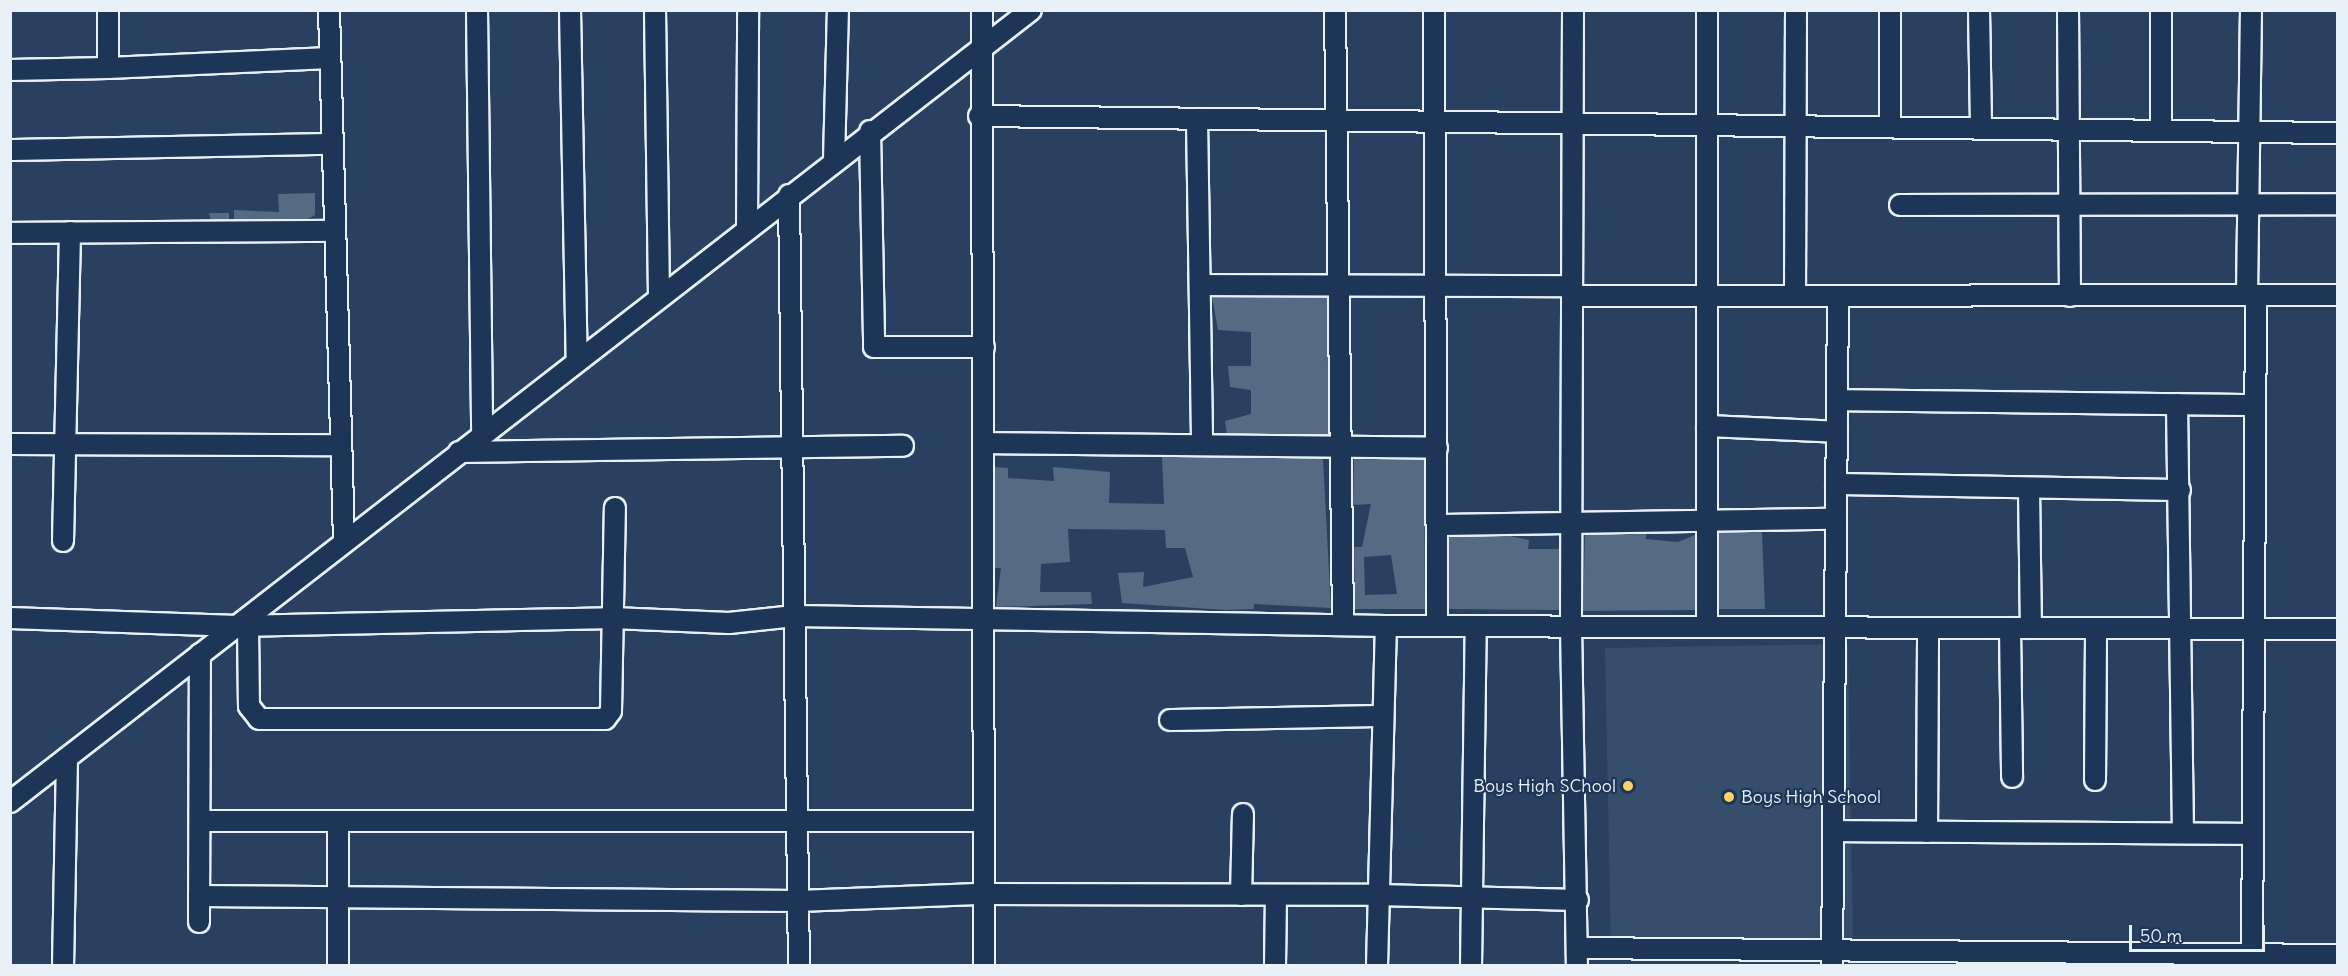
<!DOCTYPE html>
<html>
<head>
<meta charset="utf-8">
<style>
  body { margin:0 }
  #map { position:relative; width:2348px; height:976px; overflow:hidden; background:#294061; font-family:Delius,sans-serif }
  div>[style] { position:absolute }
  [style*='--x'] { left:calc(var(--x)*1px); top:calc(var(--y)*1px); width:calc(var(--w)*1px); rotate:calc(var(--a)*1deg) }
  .built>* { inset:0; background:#364d6b }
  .building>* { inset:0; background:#556a83 }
  .roads { filter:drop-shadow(2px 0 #e8f1f8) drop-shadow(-2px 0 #e8f1f8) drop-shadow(0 2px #e8f1f8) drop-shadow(0 -2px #e8f1f8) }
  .minor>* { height:20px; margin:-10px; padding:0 10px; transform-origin:10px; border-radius:10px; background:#1d3557 }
  .dots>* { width:16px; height:16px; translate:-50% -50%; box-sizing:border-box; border:3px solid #1d3557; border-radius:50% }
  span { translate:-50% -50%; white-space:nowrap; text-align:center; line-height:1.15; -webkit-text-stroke:4.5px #1d3557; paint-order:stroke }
  .poi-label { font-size:18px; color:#e8f1f8 }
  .right { translate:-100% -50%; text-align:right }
  .left { translate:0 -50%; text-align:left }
  .frame { position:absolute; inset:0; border:12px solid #e8f1f8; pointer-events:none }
  .scale { position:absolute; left:2129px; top:925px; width:136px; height:27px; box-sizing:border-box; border:3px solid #e8f1f8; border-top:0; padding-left:8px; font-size:18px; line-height:21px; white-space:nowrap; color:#e8f1f8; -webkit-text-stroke:4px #1d3557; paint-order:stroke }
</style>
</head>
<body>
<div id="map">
  <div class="built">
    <i style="clip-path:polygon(1848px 644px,1853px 946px,1611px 951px,1605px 648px)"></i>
  </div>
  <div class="building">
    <i style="clip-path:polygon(315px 193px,315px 215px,308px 219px,234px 220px,234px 210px,279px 212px,278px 194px)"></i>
    <i style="clip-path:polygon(209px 213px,229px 213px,229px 220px,211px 220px)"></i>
    <i style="clip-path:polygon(1212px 297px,1327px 297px,1329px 435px,1227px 434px,1225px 421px,1251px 414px,1251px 390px,1230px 387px,1228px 366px,1251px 366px,1251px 332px,1218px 330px)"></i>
    <i style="clip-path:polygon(1162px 457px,1323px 459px,1331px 608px,1254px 604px,1254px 609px,1226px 610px,1122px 603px,1118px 573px,1144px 572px,1143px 587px,1193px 577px,1185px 548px,1166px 548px,1165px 530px,1068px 529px,1070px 562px,1041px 564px,1040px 592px,1091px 592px,1092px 604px,996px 607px,1001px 568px,995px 568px,995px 467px,1008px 468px,1008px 478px,1054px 481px,1053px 467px,1110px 472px,1109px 503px,1164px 504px)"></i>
    <i style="clip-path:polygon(evenodd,1354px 459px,1424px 460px,1425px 609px,1355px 609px,1354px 547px,1362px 547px,1371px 504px,1353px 505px,1354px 459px,1391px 555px,1397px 594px,1365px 595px,1364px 557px,1391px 555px)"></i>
    <i style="clip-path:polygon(1762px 532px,1765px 609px,1719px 609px,1719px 533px)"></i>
    <i style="clip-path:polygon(1646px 534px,1646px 539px,1678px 542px,1695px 535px,1695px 610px,1583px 611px,1585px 535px)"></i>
    <i style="clip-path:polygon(1510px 536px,1529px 540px,1528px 549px,1559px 549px,1559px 610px,1449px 609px,1449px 537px)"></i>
  </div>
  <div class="roads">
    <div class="minor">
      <i style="--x:329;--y:10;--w:532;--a:88.38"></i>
      <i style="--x:477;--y:10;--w:424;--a:89.3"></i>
      <i style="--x:570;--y:10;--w:350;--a:88.9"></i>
      <i style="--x:655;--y:10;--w:286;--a:89.2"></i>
      <i style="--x:982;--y:10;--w:956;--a:89.88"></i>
      <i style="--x:1335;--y:10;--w:615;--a:89.25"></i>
      <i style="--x:1434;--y:10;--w:616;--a:89.72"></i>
      <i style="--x:1573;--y:10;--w:616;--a:90.19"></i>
      <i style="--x:1571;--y:626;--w:340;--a:89"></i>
      <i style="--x:1707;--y:10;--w:617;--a:90"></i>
      <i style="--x:1890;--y:10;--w:117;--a:90"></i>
      <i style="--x:1979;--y:10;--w:119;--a:89"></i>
      <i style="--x:2068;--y:10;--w:286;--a:89.6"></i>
      <i style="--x:2161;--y:10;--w:121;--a:90"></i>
      <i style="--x:108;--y:68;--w:222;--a:-2.6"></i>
      <i style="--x:10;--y:70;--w:98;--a:-1.2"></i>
      <i style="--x:108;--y:68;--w:58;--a:-90"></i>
      <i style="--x:979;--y:116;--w:1359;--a:0.72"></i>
      <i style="--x:1197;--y:119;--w:324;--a:89.1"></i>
      <i style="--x:870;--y:131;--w:216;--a:88.9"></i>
      <i style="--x:874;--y:347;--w:110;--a:0"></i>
      <i style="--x:10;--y:150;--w:322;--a:-1.1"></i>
      <i style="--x:834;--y:160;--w:150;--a:-88.5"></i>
      <i style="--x:789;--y:195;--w:771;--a:89.26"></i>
      <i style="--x:1900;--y:205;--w:438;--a:-0.1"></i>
      <i style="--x:747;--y:227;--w:217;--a:-89.7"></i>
      <i style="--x:10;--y:233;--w:325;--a:-0.4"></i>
      <i style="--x:1200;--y:285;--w:372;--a:0.2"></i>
      <i style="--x:2247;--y:295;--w:285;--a:-89.2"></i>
      <i style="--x:1572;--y:296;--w:766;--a:-0.07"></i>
      <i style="--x:1795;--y:296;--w:286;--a:-89.8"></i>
      <i style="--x:1837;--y:400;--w:418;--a:0.7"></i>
      <i style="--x:2177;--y:404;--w:429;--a:89.2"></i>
      <i style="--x:1707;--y:426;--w:130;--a:2.6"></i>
      <i style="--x:986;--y:443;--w:451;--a:0.6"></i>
      <i style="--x:10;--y:444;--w:331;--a:0.2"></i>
      <i style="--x:459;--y:452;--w:444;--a:-0.8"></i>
      <i style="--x:1836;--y:484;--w:344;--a:1"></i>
      <i style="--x:2029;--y:488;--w:140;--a:89.2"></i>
      <i style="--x:1437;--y:525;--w:399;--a:-0.9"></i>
      <i style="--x:63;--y:541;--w:309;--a:-88.7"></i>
      <i style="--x:10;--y:618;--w:227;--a:2"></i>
      <i style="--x:237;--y:626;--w:376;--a:-1.2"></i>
      <i style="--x:613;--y:618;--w:116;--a:2.5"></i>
      <i style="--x:729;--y:623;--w:66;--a:-6.1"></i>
      <i style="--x:795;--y:616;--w:591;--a:0.97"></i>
      <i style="--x:1386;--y:626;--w:952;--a:0.18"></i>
      <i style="--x:248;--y:626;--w:80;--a:89.3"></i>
      <i style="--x:249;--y:706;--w:16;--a:52"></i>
      <i style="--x:259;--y:719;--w:346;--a:0"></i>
      <i style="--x:605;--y:719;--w:10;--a:-53"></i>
      <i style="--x:611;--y:711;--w:203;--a:-88.9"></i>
      <i style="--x:2010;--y:628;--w:149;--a:89.2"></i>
      <i style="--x:1170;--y:720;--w:211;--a:-1.1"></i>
      <i style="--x:2095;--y:780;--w:152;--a:-89.6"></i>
      <i style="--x:10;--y:802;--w:1292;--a:-37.8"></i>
      <i style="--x:200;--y:821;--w:783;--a:0"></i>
      <i style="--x:338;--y:824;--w:142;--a:90"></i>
      <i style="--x:1833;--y:831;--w:420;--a:0.4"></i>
      <i style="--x:1927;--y:832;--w:204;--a:-89.7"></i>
      <i style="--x:1241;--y:895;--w:81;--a:-88.6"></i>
      <i style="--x:199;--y:896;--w:599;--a:0.48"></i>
      <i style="--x:798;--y:901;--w:186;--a:-2.2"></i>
      <i style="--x:984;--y:894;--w:394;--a:0.1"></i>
      <i style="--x:1378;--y:895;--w:200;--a:1.4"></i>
      <i style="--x:199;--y:922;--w:268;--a:-89.8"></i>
      <i style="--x:1579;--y:948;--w:759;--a:0.53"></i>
      <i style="--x:63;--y:966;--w:208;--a:-88.9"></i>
      <i style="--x:1275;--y:966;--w:71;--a:-89.2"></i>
      <i style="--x:1377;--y:966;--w:340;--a:-88.5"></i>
      <i style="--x:1471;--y:966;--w:340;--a:-89.2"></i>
      <i style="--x:1832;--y:966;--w:670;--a:-89.49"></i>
      <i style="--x:2252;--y:966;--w:670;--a:-89.66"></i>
    </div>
  </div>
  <div class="dots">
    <i style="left:1628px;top:786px;background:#ffd166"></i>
    <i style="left:1729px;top:797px;background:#ffd166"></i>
  </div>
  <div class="poi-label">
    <span class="right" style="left:1616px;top:786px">Boys High SChool</span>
    <span class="left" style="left:1741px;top:797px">Boys High School</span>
  </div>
  <div class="frame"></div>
  <div class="scale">50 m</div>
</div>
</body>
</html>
